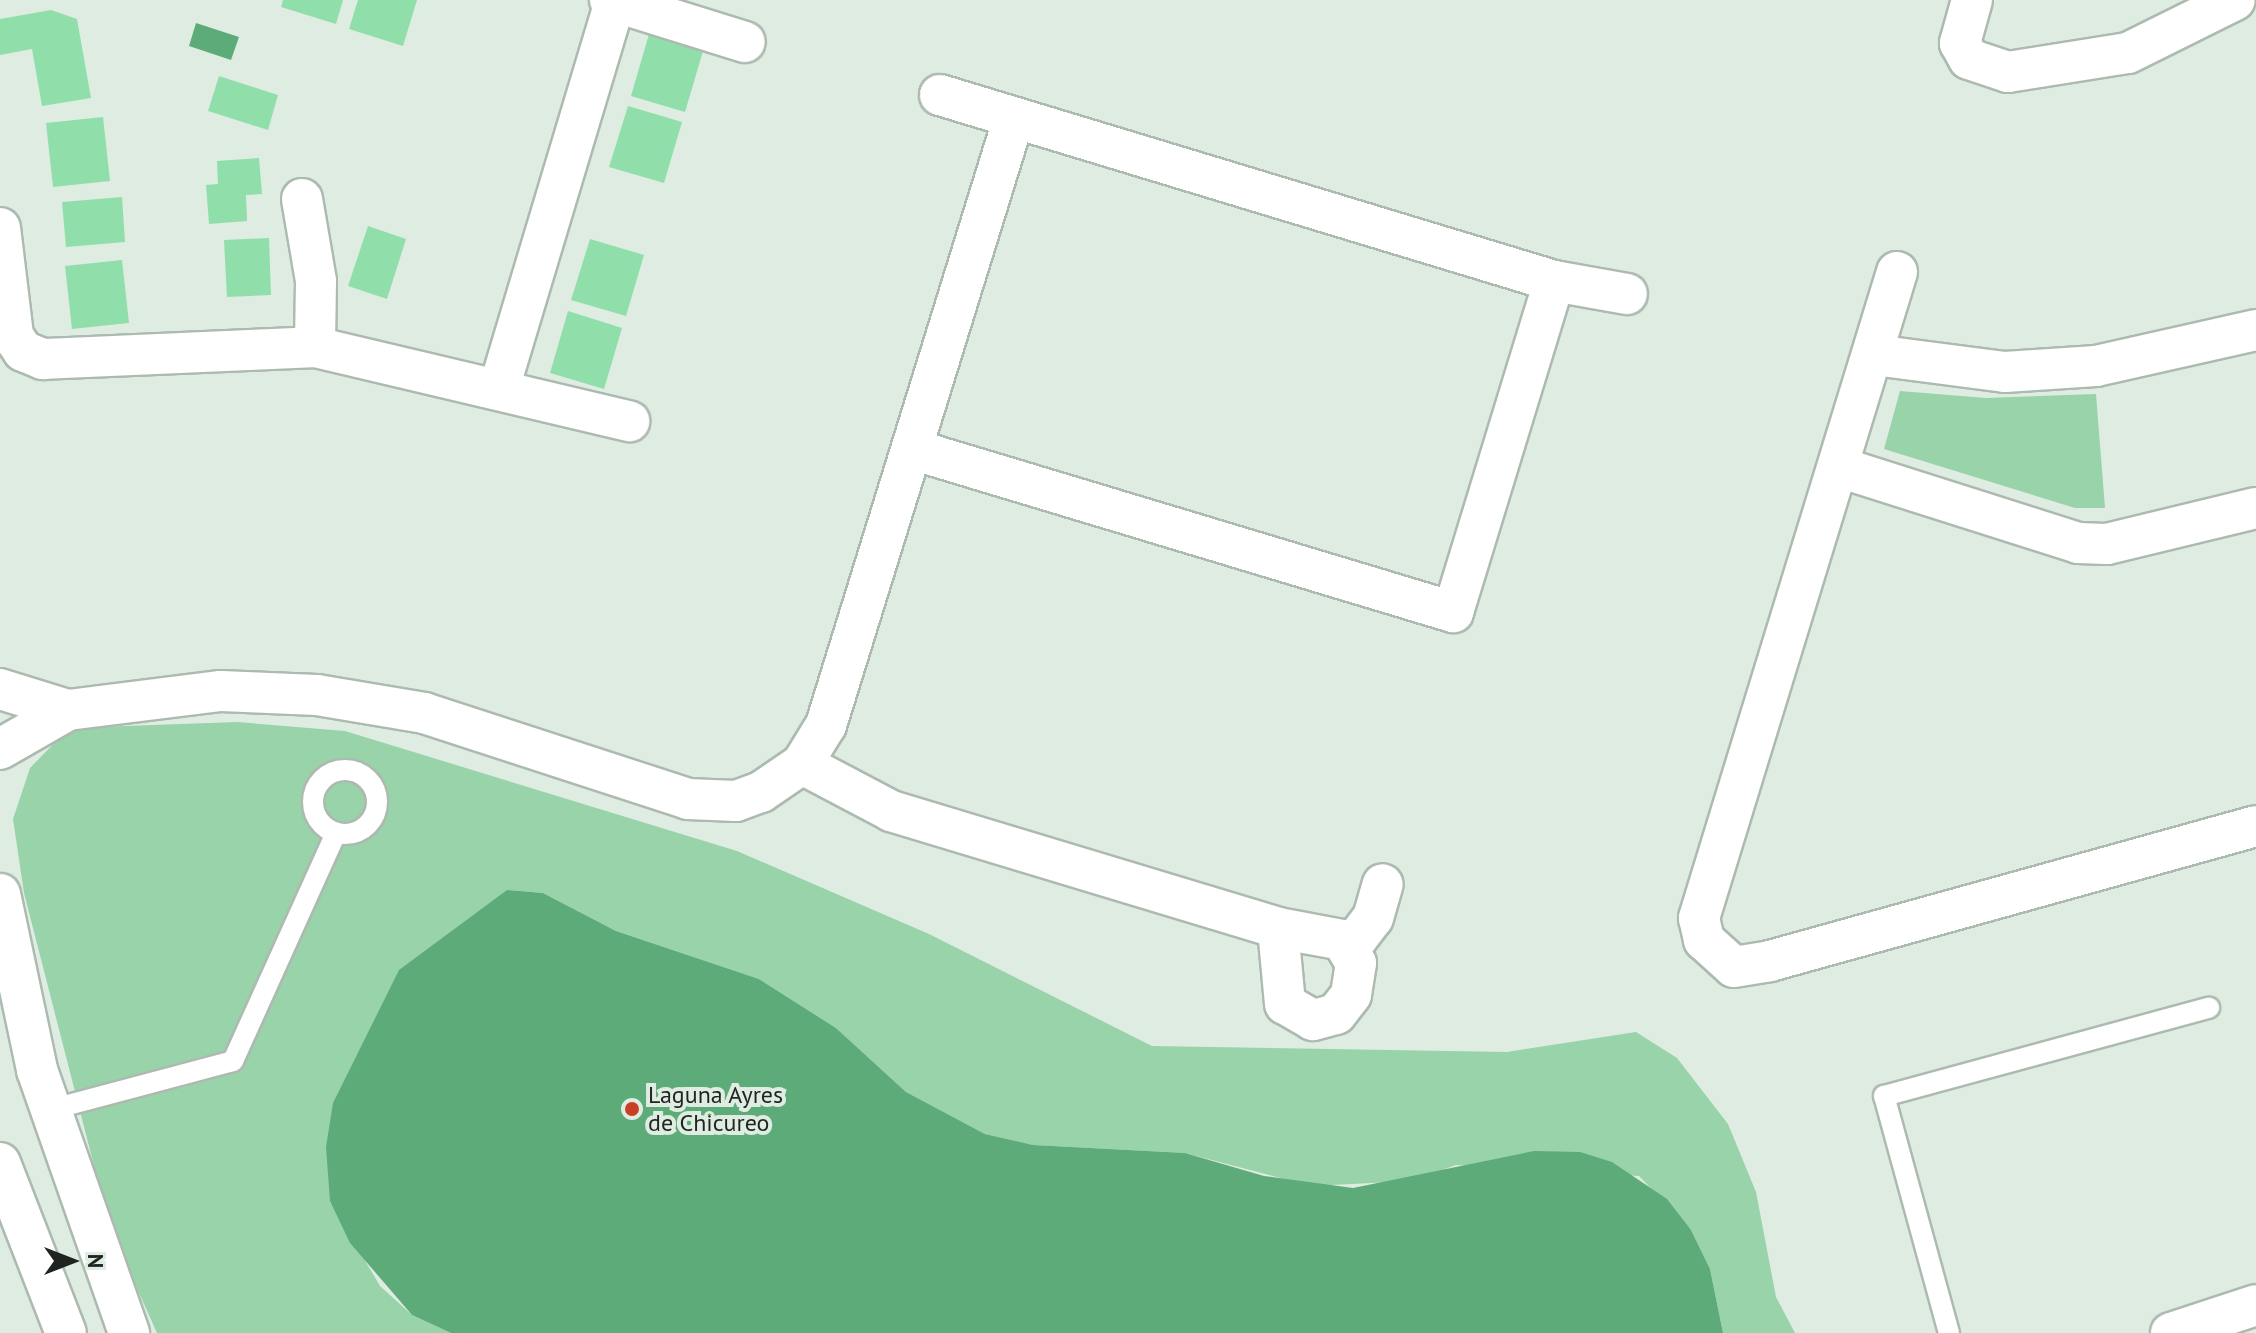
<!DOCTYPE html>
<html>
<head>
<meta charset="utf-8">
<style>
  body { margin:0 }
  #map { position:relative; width:2256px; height:1333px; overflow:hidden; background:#dfece2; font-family:"PT Sans",sans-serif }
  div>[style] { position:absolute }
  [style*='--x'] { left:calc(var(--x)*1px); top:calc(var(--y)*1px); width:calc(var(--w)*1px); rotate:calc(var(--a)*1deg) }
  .green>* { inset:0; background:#98d3aa }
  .water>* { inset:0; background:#5dab78 }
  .building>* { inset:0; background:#90dfaa }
  .roads { filter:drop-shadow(2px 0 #adbab0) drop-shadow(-2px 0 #adbab0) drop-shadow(0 2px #adbab0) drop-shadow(0 -2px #adbab0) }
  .lane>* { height:20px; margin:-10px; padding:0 10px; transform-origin:10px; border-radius:10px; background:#fff }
  .lane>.ring { margin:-10px; padding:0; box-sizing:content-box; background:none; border:20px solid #fff; border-radius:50% }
  .street>* { height:40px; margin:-20px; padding:0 20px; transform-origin:20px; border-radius:20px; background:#fff }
  .dots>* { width:22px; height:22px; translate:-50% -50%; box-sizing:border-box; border:4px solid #dfece2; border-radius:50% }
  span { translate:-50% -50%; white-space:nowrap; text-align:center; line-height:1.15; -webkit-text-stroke:8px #dfece2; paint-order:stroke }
  .poi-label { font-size:24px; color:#1f2420 }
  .left { translate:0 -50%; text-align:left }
  .north { position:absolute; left:32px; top:1221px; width:80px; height:80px; -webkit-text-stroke:6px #dfece2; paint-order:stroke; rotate:90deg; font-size:22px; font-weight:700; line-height:32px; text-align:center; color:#1f2420 }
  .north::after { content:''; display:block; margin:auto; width:28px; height:36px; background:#1f2420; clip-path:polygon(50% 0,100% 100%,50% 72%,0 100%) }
</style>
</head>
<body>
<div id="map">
  <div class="green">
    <i style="clip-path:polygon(1900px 391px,1986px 398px,2096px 394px,2105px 508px,2075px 508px,1884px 449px)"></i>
    <i style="clip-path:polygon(237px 722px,345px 731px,737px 851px,929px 934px,1152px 1046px,1507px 1052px,1636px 1032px,1677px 1058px,1728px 1124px,1756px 1192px,1776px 1297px,1795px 1333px,1723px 1333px,1710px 1269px,1691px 1230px,1639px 1176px,1456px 1165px,1412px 1181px,1311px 1186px,1185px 1153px,1033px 1145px,985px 1134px,906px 1092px,836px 1028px,759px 979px,616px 931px,543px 893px,507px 890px,330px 1201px,380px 1286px,412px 1315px,451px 1333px,157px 1333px,110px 1228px,24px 893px,13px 819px,30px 768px,69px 728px)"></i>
  </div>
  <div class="water">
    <i style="clip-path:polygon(196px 23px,239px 37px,231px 60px,189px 46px)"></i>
    <i style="clip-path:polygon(507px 890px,543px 893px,616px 931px,759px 979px,836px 1028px,906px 1092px,985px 1134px,1033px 1145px,1185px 1153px,1264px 1176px,1353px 1188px,1534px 1151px,1580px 1152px,1612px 1162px,1667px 1199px,1691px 1230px,1710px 1269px,1723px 1333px,451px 1333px,412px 1315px,350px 1243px,330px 1201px,326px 1147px,333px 1103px,399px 970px)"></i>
  </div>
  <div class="building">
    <i style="clip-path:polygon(283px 0,343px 0,336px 24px,281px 7px)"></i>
    <i style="clip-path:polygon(358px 0,417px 0,403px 46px,349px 29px)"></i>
    <i style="clip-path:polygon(51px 10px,77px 19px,91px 98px,42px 106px,32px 49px,0 55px,0 19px)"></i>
    <i style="clip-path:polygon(649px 34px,703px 51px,685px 112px,631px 96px)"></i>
    <i style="clip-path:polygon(219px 76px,278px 95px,268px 130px,208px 111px)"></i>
    <i style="clip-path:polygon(628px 106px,682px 122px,664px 183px,609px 167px)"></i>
    <i style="clip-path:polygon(103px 117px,110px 181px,53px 187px,46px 123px)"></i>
    <i style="clip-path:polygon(259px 158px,262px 194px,246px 195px,247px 221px,209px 224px,206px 185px,218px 184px,217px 161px)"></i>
    <i style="clip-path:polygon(122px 197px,125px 242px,66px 247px,62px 202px)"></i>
    <i style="clip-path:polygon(368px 226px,406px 239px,387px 299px,348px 286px)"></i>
    <i style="clip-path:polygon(269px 238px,271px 295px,227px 297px,224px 240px)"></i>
    <i style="clip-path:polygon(590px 239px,644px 255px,626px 316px,571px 300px)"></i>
    <i style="clip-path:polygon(122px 260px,129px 323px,72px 329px,65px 266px)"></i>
    <i style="clip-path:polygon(568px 311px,622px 328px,604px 389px,550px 373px)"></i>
  </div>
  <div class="roads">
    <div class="lane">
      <i class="ring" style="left:313px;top:770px;width:44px;height:44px"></i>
      <i style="--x:49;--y:1110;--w:190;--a:-14.9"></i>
      <i style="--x:233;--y:1061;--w:250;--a:-65.7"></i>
      <i style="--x:1949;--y:1333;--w:246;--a:-105.3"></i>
      <i style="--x:1884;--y:1096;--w:337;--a:-15.2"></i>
    </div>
    <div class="street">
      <i style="--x:610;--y:0;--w:141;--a:17.3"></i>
      <i style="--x:1972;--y:0;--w:45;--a:105.6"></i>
      <i style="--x:1960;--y:43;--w:18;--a:61"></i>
      <i style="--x:1969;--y:59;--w:41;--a:18.4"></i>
      <i style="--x:2008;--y:72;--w:121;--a:-9"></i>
      <i style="--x:2128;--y:53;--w:119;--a:-26.4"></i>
      <i style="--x:940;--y:95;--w:642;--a:16.85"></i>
      <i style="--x:1554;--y:281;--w:74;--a:10.1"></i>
      <i style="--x:302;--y:199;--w:83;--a:80.3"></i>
      <i style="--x:316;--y:281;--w:66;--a:90.9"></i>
      <i style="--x:0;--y:228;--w:109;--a:83.1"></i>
      <i style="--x:13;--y:336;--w:18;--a:56"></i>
      <i style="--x:23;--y:351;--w:22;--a:22"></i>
      <i style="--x:43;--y:359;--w:272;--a:-2.5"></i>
      <i style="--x:315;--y:347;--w:323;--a:13.3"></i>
      <i style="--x:1897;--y:272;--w:676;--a:107.04"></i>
      <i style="--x:1699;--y:918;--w:23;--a:77"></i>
      <i style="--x:1704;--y:940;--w:40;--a:42"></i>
      <i style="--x:1734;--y:967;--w:36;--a:-9"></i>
      <i style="--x:1770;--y:961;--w:504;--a:-15.52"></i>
      <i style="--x:1874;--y:355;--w:132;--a:7.4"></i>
      <i style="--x:2005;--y:372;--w:91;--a:-3.8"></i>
      <i style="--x:2096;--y:366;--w:164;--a:-12.7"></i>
      <i style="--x:500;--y:385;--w:401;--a:-73.3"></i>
      <i style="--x:915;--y:450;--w:562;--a:16.76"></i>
      <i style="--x:1453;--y:612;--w:346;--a:-73"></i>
      <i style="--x:1842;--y:468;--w:248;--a:17.6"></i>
      <i style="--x:2078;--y:543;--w:29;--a:2"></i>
      <i style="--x:2107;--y:544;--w:153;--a:-13.6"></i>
      <i style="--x:0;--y:689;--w:71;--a:17.2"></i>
      <i style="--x:0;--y:749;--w:78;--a:-29.8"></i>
      <i style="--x:68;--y:710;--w:154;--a:-7.1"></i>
      <i style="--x:221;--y:691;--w:96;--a:2.4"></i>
      <i style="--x:317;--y:695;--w:109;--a:9.5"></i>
      <i style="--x:424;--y:713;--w:278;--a:18"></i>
      <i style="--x:688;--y:799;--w:48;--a:2.4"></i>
      <i style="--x:736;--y:801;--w:27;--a:-20"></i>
      <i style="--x:761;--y:792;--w:50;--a:-34.3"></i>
      <i style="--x:802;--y:764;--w:46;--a:-58.4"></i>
      <i style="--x:826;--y:725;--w:632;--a:-72.8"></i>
      <i style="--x:802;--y:764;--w:101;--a:27.8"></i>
      <i style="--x:891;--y:811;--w:404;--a:16.8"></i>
      <i style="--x:1278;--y:928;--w:65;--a:10.6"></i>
      <i style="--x:1342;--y:940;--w:27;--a:59"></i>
      <i style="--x:1356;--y:963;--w:32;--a:99"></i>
      <i style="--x:1351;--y:995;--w:24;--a:128"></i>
      <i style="--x:1336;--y:1014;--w:24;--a:165"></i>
      <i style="--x:1313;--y:1020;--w:32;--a:-150"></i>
      <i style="--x:1285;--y:1004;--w:76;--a:-95.3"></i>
      <i style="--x:0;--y:894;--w:180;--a:78.1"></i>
      <i style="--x:37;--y:1070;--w:279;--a:70.7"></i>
      <i style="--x:1350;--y:948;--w:38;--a:-53"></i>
      <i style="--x:1373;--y:918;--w:35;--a:-74"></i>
      <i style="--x:0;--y:1163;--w:182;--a:68.8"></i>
      <i style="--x:2171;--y:1333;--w:89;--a:-18.2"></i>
    </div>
  </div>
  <div class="dots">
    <i style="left:632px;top:1109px;background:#c93e24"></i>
  </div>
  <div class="poi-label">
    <span class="left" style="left:648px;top:1109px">Laguna Ayres<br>de Chicureo</span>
  </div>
  <div class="north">N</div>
</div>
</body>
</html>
